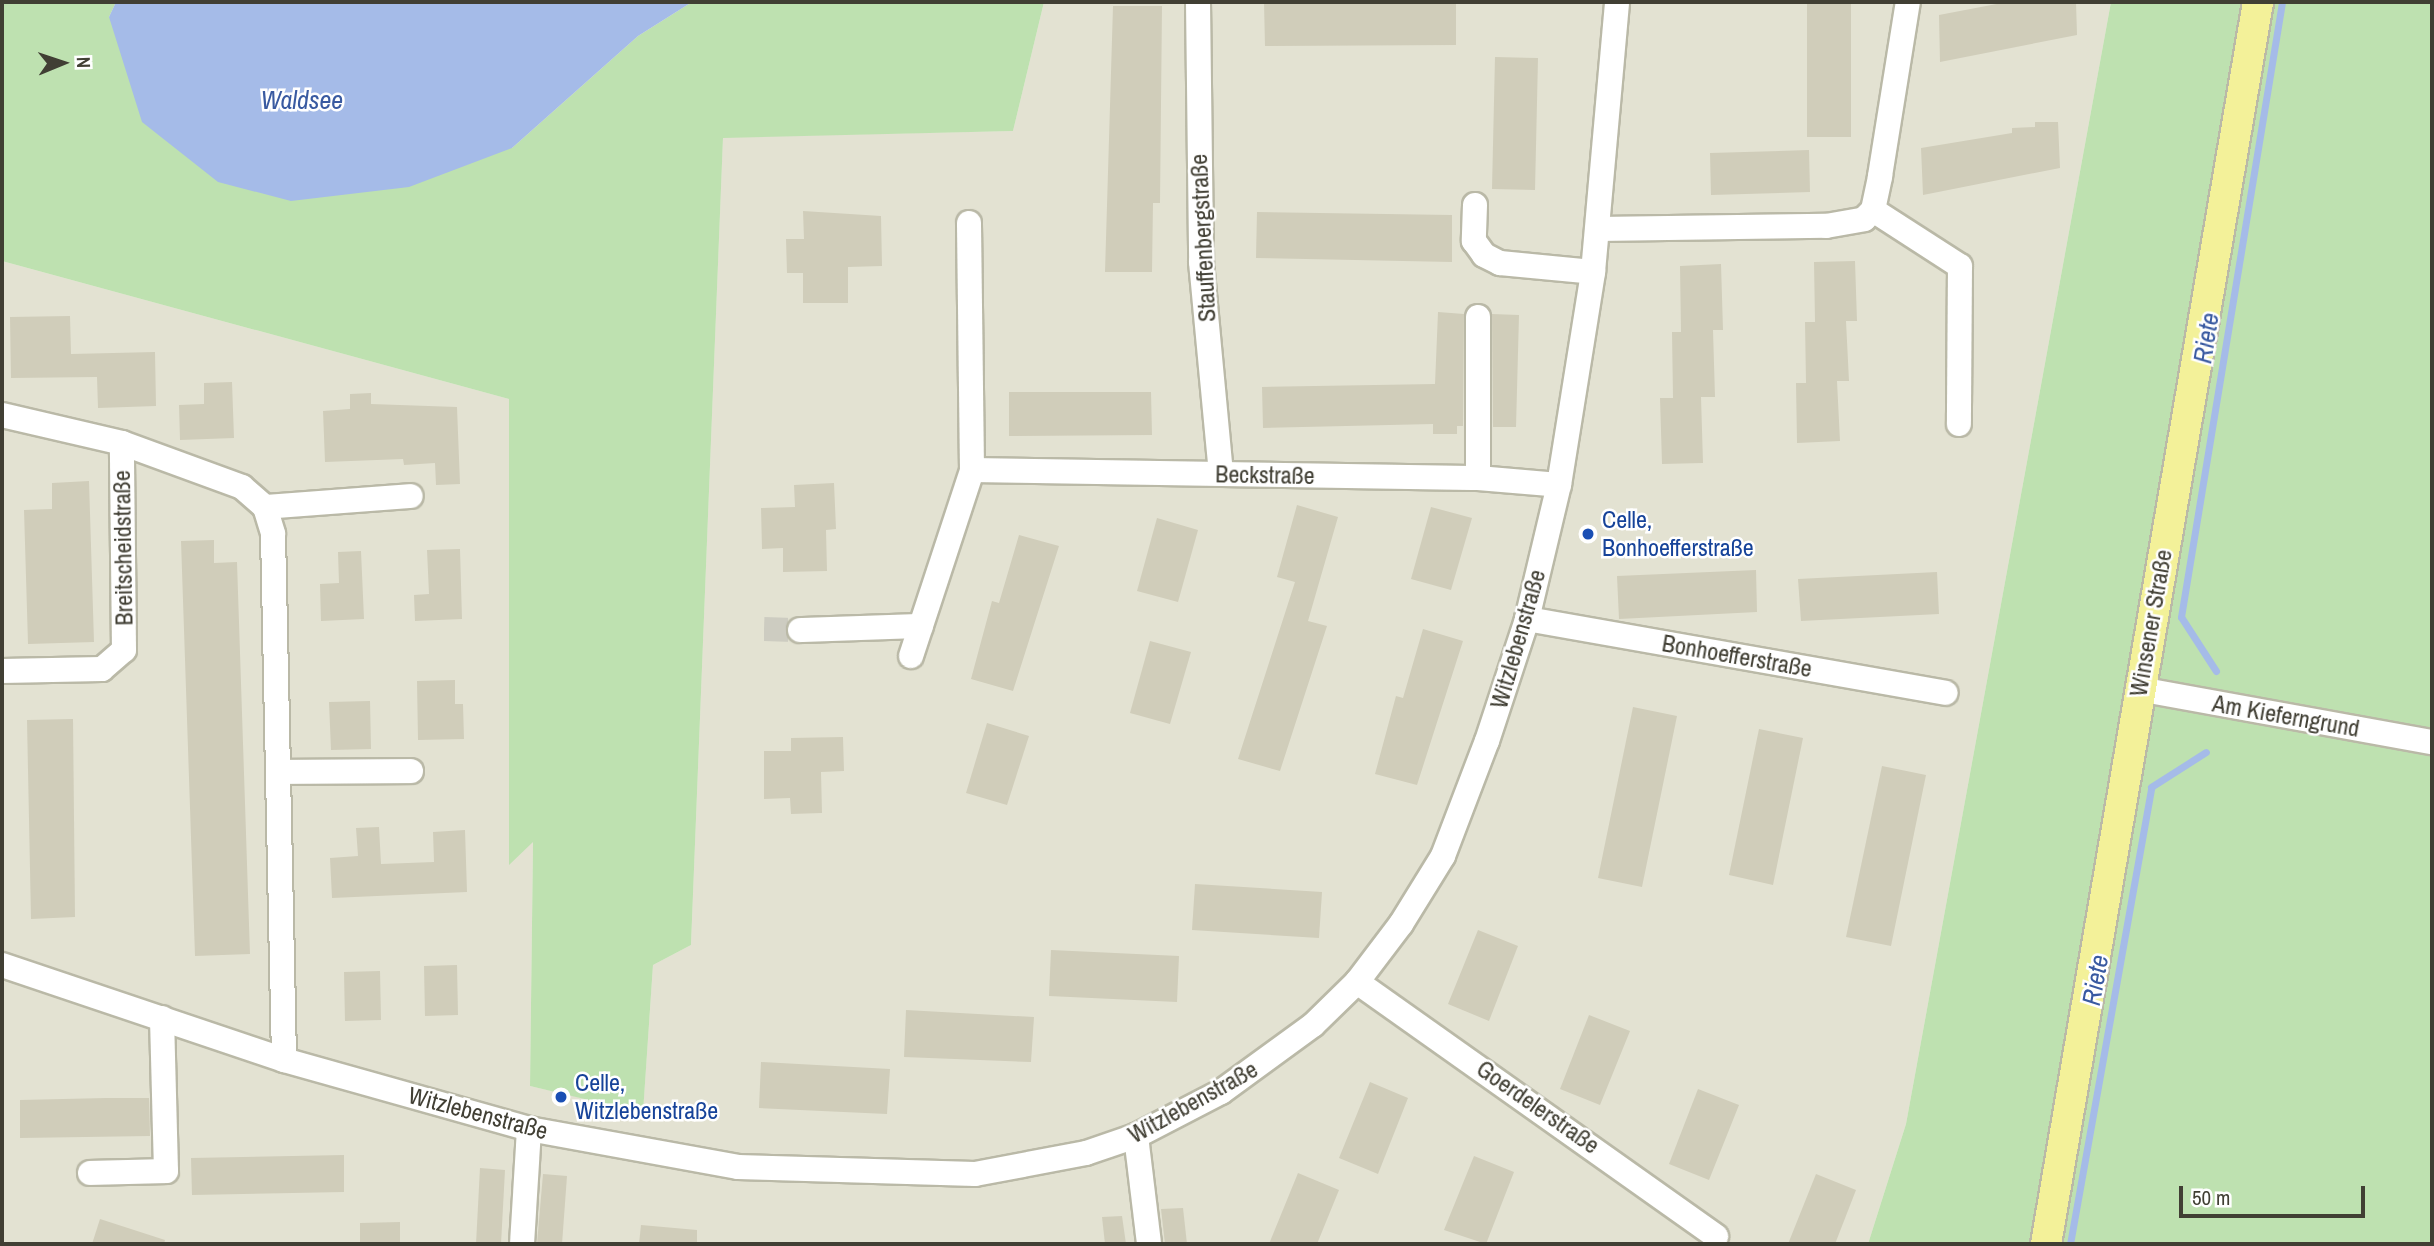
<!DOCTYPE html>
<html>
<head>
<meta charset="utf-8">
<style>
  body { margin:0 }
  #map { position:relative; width:2434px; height:1246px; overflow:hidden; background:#f0efe4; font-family:"Archivo Narrow",sans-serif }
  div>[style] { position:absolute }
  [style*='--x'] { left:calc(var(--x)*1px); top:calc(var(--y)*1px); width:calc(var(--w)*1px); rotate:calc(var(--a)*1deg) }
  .residential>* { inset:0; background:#e3e2d2 }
  .green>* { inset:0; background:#bee1b0 }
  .water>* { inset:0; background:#a5bbe8 }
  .stream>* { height:7px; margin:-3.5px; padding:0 3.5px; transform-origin:3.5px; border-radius:3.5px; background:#a5bbe8 }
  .building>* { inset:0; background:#d0cdba }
  .minor-tunnel>* { height:24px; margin-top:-12px; transform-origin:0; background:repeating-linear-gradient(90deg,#cdccc1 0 24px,transparent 0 36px) }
  .roads { filter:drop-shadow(2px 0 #bab9a7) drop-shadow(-2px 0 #bab9a7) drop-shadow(0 2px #bab9a7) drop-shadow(0 -2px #bab9a7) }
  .minor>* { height:24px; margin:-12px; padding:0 12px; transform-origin:12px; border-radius:12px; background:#fff }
  .major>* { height:30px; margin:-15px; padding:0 15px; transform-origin:15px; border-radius:15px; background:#f3f199 }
  .dots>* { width:19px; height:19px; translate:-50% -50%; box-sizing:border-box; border:4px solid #fff; border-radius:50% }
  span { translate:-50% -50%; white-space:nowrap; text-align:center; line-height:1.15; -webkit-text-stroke:5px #fff; paint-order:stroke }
  .street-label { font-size:24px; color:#413f34 }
  .transit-label { font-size:24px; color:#164399 }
  .left { translate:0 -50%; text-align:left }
  .water-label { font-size:26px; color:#395aa1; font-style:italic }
  .frame { position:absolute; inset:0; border:4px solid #413f34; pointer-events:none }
  .north { position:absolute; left:28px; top:28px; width:70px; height:70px; -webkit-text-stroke:5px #fff; paint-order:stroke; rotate:88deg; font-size:19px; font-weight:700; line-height:28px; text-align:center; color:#413f34 }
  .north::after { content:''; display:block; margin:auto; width:24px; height:32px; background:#413f34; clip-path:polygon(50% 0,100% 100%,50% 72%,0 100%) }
  .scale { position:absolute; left:2179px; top:1186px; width:186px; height:32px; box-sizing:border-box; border:4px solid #413f34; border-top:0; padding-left:9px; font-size:21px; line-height:24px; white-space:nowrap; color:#413f34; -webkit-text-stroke:5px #fff; paint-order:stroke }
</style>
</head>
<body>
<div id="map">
  <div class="residential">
    <i style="clip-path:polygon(1044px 2px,2111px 2px,1906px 1124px,1868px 1244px,2px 1244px,2px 261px,509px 399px,509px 863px,533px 841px,530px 1086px,643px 1112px,653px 965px,691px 945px,723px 137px,1013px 131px)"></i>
  </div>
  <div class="green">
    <i style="clip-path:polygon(2px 2px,116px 2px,109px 17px,512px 148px,638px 36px,692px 2px,1044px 2px,1013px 131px,723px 138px,691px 945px,653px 965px,643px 1113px,530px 1086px,533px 842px,509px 865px,509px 399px,2px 261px)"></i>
    <i style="clip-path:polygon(2111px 2px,2432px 2px,2432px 1244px,1868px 1244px,1906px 1124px)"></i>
  </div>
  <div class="water">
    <i style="clip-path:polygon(116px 2px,692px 2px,638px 36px,512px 148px,409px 187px,291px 201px,218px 182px,142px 122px,109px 17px)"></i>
  </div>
  <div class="stream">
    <i style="--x:2216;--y:671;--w:64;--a:-122.9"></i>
    <i style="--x:2181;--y:617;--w:623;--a:-80.67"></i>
    <i style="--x:2070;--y:1244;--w:464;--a:-79.9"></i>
    <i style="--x:2151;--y:787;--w:65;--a:-32.5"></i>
  </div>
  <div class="building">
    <i style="clip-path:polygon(1264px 2px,1456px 2px,1456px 45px,1265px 46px)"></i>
    <i style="clip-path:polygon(1807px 2px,1851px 2px,1851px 137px,1807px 137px)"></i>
    <i style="clip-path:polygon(2007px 2px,2076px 2px,2077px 35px,1940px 62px,1939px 15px)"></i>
    <i style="clip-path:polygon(1113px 6px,1162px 6px,1160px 203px,1153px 203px,1152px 272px,1105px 272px)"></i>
    <i style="clip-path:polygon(1495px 57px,1538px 58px,1535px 190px,1492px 189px)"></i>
    <i style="clip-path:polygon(2035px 122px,2058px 122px,2060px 168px,1923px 195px,1921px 148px,2012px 133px,2012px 128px,2035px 127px)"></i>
    <i style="clip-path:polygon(1809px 150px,1810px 192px,1711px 195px,1710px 153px)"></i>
    <i style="clip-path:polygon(803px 211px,881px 216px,882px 266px,848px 267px,848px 303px,803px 303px,803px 273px,787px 273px,786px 239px,804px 239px)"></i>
    <i style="clip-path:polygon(1257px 212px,1452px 215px,1452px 262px,1256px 258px)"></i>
    <i style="clip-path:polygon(1855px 261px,1857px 321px,1846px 321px,1849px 381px,1837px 381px,1840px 441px,1797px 443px,1796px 383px,1806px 383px,1805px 322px,1815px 322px,1814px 262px)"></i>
    <i style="clip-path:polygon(1721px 264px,1723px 330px,1713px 330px,1715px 397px,1701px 397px,1703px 463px,1662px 464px,1660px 398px,1673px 398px,1672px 332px,1681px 332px,1680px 266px)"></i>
    <i style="clip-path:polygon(1438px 312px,1464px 314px,1463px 426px,1457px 426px,1457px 434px,1433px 434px,1433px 424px,1263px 428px,1262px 387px,1435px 384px)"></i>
    <i style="clip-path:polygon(1492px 314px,1519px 315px,1516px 427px,1493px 427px)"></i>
    <i style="clip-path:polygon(70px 316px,71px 354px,155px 352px,156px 406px,98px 408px,97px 377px,11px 378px,10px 317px)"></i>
    <i style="clip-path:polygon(232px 382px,234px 438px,180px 440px,179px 405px,204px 404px,204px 383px)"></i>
    <i style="clip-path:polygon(1009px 392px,1151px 392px,1152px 435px,1009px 436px)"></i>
    <i style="clip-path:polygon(371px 393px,371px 404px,457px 407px,460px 484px,436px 485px,435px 463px,404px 465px,403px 459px,325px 462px,323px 411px,350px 409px,350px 394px)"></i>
    <i style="clip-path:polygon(89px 481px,94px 642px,28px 644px,24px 510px,52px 509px,52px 483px)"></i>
    <i style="clip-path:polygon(834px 483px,836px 529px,826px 530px,827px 571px,783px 572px,783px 548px,762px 549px,761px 508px,795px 507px,794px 485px)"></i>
    <i style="clip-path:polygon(1297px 505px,1338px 517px,1308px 621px,1327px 626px,1280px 771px,1238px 759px,1295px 582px,1277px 577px)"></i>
    <i style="clip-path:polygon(1431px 507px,1472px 518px,1451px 590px,1411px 579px)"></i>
    <i style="clip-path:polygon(1157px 518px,1198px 530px,1178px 602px,1137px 591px)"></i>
    <i style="clip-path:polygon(1019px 535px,1059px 546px,1013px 691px,971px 679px,992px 601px,999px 603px)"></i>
    <i style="clip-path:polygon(214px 540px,214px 563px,237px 562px,250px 954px,195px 956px,181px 541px)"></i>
    <i style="clip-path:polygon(460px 549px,462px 619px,415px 621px,414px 595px,429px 594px,427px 550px)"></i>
    <i style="clip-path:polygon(361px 551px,364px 619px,321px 621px,320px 584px,339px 583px,338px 552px)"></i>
    <i style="clip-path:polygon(1756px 570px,1757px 612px,1619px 619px,1617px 576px)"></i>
    <i style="clip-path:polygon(1937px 572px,1939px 614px,1801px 621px,1798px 579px)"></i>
    <i style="clip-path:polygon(1423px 629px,1463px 641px,1417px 785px,1375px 774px,1396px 696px,1403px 698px)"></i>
    <i style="clip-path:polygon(1150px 641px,1191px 652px,1170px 724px,1130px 713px)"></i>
    <i style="clip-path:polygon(455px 680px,455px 704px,463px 704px,464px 739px,418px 740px,417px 681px)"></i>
    <i style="clip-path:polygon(370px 701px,371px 749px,331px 750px,329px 702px)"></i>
    <i style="clip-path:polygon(1633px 707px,1677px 716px,1642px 887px,1598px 878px)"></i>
    <i style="clip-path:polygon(73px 719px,75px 917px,31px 919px,27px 720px)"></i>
    <i style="clip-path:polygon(987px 723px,1029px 736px,1007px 805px,966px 793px)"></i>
    <i style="clip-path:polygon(1759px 729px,1803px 738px,1773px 885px,1729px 875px)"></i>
    <i style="clip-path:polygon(843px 737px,844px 771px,821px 772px,822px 813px,791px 814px,790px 798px,764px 799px,764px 751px,791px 751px,791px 738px)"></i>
    <i style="clip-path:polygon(1882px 766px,1926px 775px,1891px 946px,1846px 937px)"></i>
    <i style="clip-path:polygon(379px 827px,381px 864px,434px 862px,433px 832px,465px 830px,467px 892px,332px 898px,330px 858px,358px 856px,356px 828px)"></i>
    <i style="clip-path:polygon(1195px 884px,1322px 892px,1319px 938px,1192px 930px)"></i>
    <i style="clip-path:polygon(1478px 930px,1518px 946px,1489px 1021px,1448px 1004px)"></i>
    <i style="clip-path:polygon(1051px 950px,1179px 956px,1177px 1002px,1049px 996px)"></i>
    <i style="clip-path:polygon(457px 965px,458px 1015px,425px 1016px,424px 966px)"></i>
    <i style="clip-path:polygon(380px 971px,381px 1020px,345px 1021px,344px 972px)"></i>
    <i style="clip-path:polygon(906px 1010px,1034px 1017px,1031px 1062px,904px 1057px)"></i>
    <i style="clip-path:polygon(1589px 1015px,1630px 1031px,1600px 1105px,1560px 1089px)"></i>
    <i style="clip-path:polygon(761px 1062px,890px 1069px,887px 1114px,759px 1108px)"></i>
    <i style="clip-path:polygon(1370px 1082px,1408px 1098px,1378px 1174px,1339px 1158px)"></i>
    <i style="clip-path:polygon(1698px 1089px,1739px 1105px,1709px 1180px,1669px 1164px)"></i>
    <i style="clip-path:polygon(106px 1098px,149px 1098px,150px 1136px,20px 1138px,20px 1100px)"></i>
    <i style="clip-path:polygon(344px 1155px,344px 1192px,192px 1195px,191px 1158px)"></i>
    <i style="clip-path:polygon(1474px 1156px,1514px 1172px,1486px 1244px,1444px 1230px)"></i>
    <i style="clip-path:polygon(480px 1168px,505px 1170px,501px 1244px,476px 1244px)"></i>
    <i style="clip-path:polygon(1298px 1173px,1339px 1190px,1317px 1244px,1269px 1244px)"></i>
    <i style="clip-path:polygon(543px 1174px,567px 1176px,562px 1244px,537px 1244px)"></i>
    <i style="clip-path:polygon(1816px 1174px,1856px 1190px,1835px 1244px,1788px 1244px)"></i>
    <i style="clip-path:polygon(1183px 1208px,1187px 1244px,1165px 1244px,1161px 1209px)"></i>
    <i style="clip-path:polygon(1122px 1216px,1126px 1244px,1105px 1244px,1102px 1217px)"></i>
    <i style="clip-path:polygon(100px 1219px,165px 1240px,164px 1244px,92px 1244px)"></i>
    <i style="clip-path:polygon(400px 1222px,400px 1244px,360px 1244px,360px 1223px)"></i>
    <i style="clip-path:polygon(641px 1225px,697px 1230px,697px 1244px,639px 1244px)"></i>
  </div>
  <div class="minor-tunnel">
    <i style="--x:764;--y:629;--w:36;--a:2"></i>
  </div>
  <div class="roads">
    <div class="minor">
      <i style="--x:1198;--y:2;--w:260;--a:89.3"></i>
      <i style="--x:1201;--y:262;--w:212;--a:84.6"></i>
      <i style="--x:1475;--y:205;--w:36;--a:92"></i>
      <i style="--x:1474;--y:241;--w:17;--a:54"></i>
      <i style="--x:1484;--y:255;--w:18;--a:27"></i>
      <i style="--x:1500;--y:263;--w:93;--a:5.5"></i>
      <i style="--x:1873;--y:210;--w:103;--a:32.8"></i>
      <i style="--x:1960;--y:266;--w:158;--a:90.4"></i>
      <i style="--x:1598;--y:229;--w:228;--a:-0.8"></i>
      <i style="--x:1826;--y:226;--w:39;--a:-10"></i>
      <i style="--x:1864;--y:219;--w:13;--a:-45"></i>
      <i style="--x:1873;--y:210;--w:35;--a:-78"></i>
      <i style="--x:1880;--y:176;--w:176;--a:-80.9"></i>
      <i style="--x:2;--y:415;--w:123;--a:13.1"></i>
      <i style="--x:122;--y:443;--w:128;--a:20.1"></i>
      <i style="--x:242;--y:487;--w:30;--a:41"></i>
      <i style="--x:265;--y:507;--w:28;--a:73"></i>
      <i style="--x:273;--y:534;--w:526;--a:88.8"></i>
      <i style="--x:972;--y:470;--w:506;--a:0.91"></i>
      <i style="--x:1478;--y:478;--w:81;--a:4.9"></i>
      <i style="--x:1478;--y:478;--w:161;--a:-90"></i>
      <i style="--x:265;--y:507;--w:146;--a:-4.3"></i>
      <i style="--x:1527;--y:619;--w:425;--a:10"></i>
      <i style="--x:800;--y:630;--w:121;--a:-1.9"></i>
      <i style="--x:911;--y:656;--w:196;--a:-71.8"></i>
      <i style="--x:972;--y:470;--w:247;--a:-90.7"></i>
      <i style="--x:2;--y:671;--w:100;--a:-1.1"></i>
      <i style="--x:102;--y:669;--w:29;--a:-41"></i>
      <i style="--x:124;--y:650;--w:207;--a:-90.6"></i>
      <i style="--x:2139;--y:689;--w:298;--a:10.3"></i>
      <i style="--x:282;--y:772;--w:129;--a:-0.4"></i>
      <i style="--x:2;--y:965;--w:298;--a:18.6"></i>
      <i style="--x:284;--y:1060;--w:255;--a:15.7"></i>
      <i style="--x:529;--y:1129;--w:212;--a:10.3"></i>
      <i style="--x:738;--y:1167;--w:237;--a:1.7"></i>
      <i style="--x:975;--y:1174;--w:113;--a:-10.7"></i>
      <i style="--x:1086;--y:1153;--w:53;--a:-18.8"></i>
      <i style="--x:1136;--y:1136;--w:96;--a:-27.4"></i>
      <i style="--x:1221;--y:1092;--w:114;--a:-36.1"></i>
      <i style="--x:1313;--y:1025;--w:62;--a:-44.3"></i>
      <i style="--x:1357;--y:982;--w:73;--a:-52.8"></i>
      <i style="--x:1401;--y:924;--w:80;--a:-58.3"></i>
      <i style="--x:1443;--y:856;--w:123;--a:-69.1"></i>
      <i style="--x:1487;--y:741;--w:128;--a:-71.8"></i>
      <i style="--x:1527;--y:619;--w:138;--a:-76.6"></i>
      <i style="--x:1559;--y:485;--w:216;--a:-80.9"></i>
      <i style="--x:1593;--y:272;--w:271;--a:-84.9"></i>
      <i style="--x:1357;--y:982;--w:440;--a:35.3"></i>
      <i style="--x:1136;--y:1136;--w:109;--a:83.1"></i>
      <i style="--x:90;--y:1173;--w:76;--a:-1.5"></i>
      <i style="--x:166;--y:1171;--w:153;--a:-91.5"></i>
      <i style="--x:522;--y:1244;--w:115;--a:-86.5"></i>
    </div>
    <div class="major">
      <i style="--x:2046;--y:1244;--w:1260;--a:-80.31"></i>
    </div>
  </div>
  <div class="dots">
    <i style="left:1588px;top:534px;background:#1a4fb4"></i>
    <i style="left:561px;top:1097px;background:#1a4fb4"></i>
  </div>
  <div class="street-label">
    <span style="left:1203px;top:238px;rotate:-93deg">Stauffenbergstraße</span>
    <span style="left:1265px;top:475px;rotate:1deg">Beckstraße</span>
    <span style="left:123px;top:548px;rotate:-91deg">Breitscheidstraße</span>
    <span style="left:2151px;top:623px;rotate:-80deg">Winsener Straße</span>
    <span style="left:1518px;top:639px;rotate:-74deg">Witzlebenstraße</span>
    <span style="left:1737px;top:656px;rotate:10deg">Bonhoefferstraße</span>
    <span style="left:2286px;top:716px;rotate:10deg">Am Kieferngrund</span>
    <span style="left:1193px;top:1102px;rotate:-29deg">Witzlebenstraße</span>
    <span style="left:1538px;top:1107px;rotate:35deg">Goerdelerstraße</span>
    <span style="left:478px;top:1113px;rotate:15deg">Witzlebenstraße</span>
  </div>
  <div class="transit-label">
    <span class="left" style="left:1602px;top:534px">Celle,<br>Bonhoefferstraße</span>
    <span class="left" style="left:575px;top:1097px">Celle,<br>Witzlebenstraße</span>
  </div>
  <div class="water-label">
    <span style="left:302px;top:100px">Waldsee</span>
    <span style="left:2206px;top:338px;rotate:-81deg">Riete</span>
    <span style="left:2095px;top:980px;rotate:-80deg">Riete</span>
  </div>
  <div class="frame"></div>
  <div class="north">N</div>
  <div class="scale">50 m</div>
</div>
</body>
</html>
